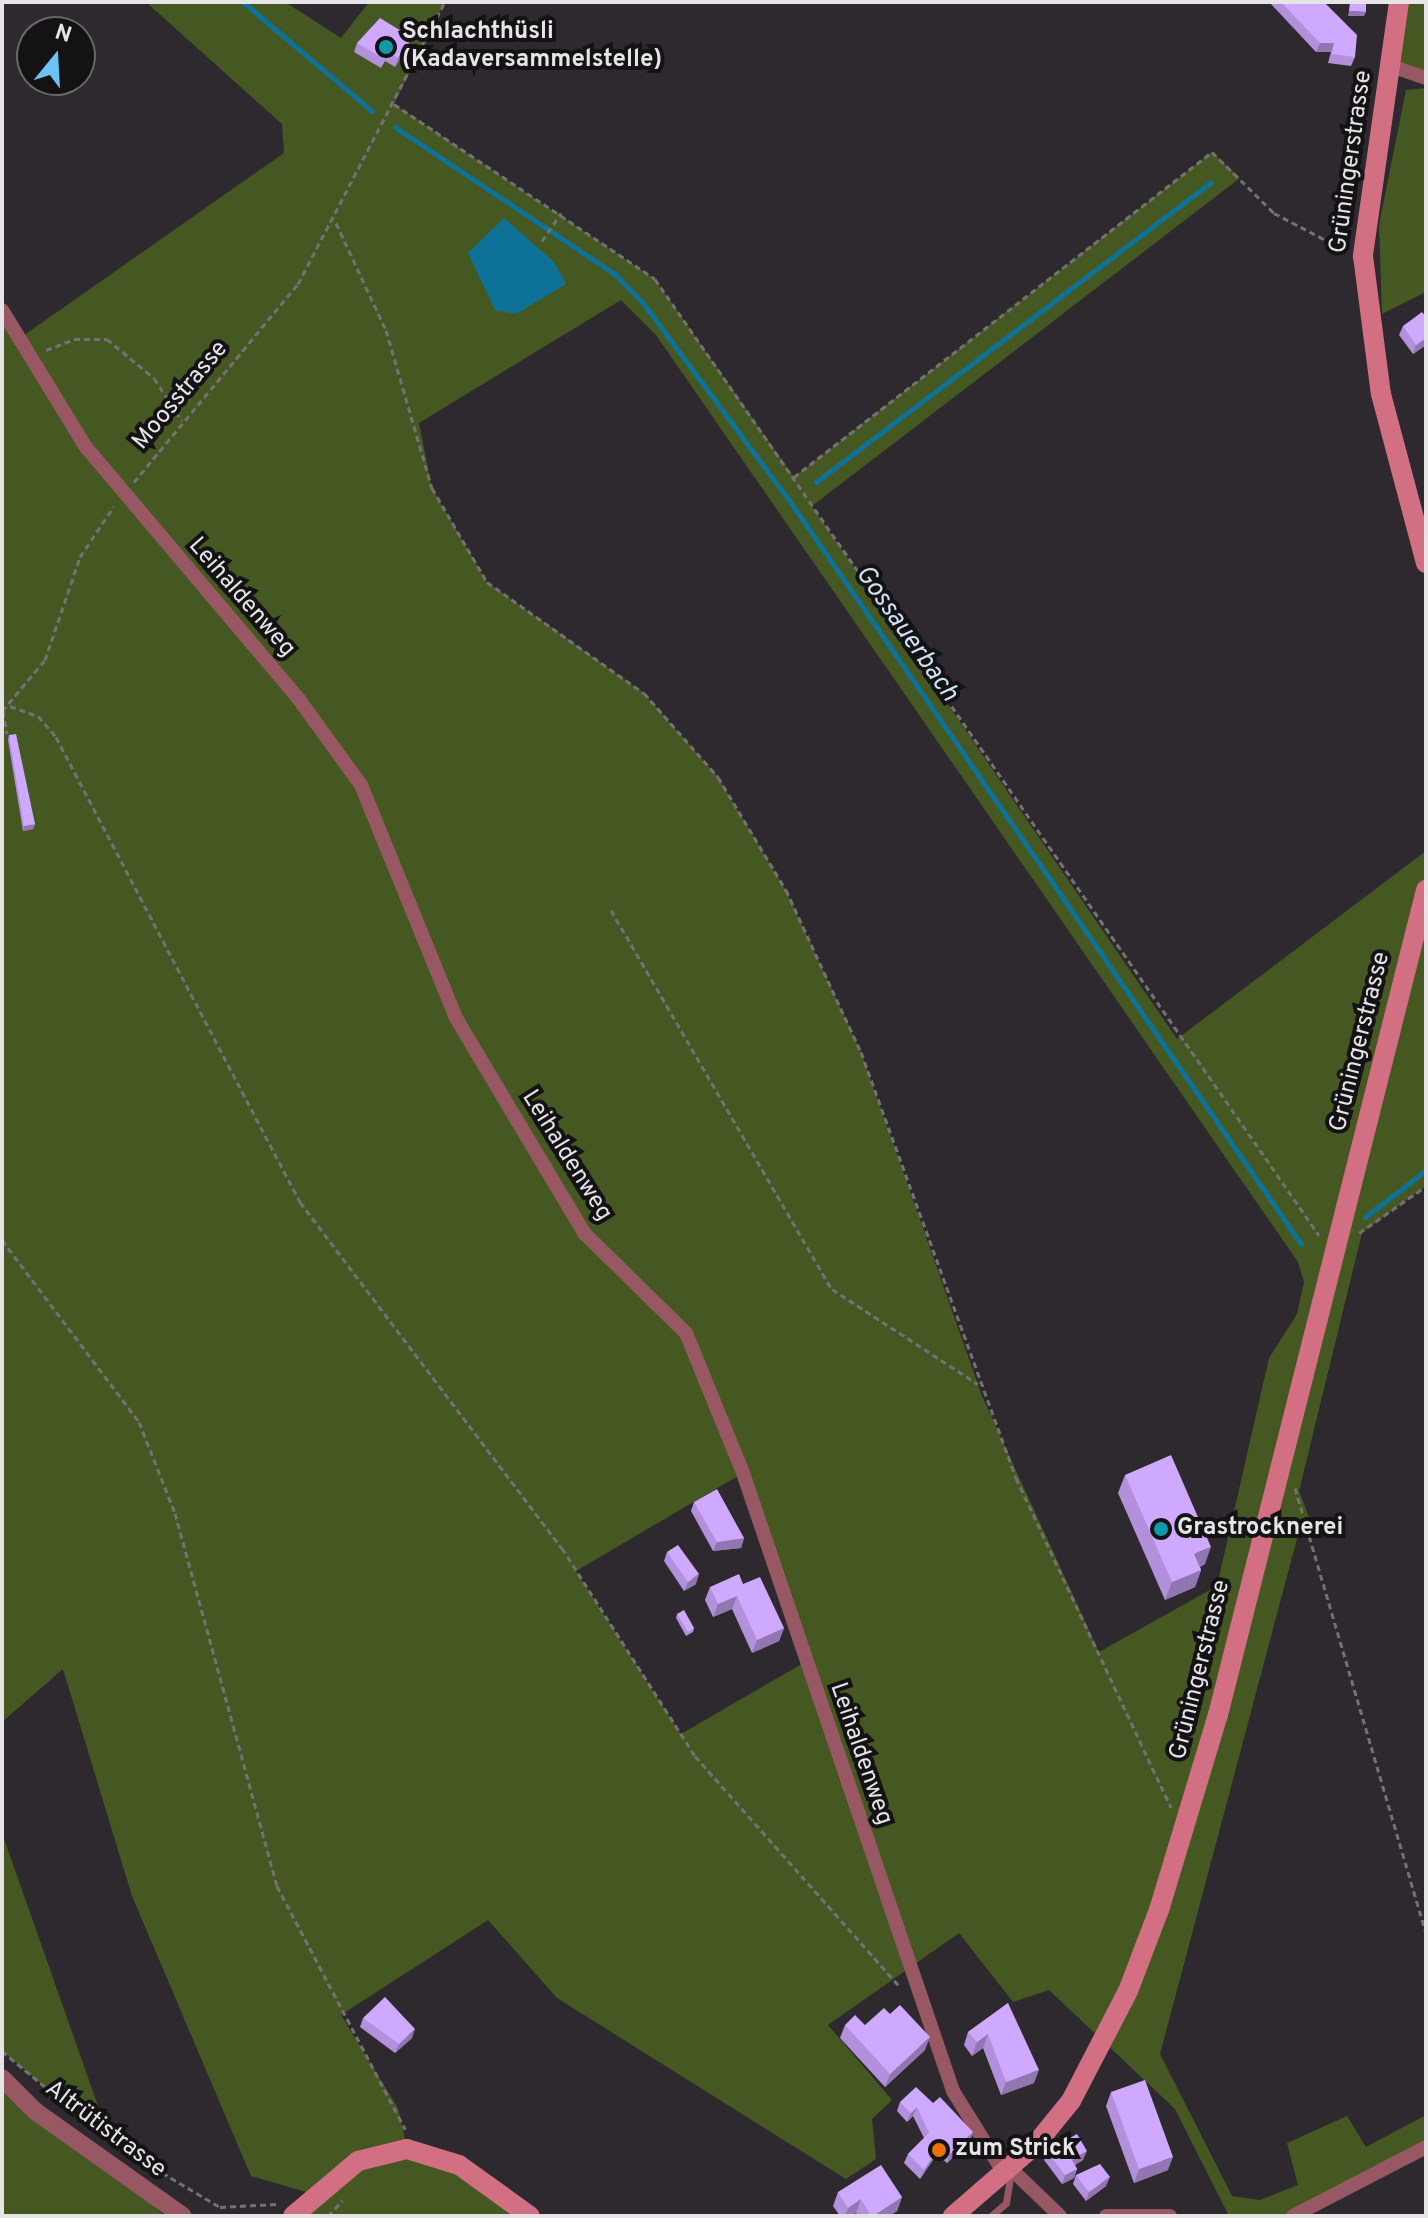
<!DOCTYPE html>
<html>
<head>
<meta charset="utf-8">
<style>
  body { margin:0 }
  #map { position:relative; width:1428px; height:2218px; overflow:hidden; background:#2d292f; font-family:Overpass,sans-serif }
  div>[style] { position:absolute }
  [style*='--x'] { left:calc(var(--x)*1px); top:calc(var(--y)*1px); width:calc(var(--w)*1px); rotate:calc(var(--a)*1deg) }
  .green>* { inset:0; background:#465821 }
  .water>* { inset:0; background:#0e7298 }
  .stream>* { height:5px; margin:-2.5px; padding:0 2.5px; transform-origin:2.5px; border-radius:2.5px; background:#0e7298 }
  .path>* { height:3px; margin-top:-1.5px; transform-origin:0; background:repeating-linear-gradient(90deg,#747075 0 6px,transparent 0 10px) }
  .service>* { height:7px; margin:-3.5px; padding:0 3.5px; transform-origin:3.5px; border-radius:3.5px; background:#975863 }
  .minor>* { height:14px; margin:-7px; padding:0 7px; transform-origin:7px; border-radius:7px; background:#975863 }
  .tertiary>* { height:18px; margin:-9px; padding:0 9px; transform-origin:9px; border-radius:9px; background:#975863 }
  .secondary>* { height:20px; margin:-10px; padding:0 10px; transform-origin:10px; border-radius:10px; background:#d36f83 }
  .wall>* { inset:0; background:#b290db }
  .shaded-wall>* { inset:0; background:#9176b2 }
  .building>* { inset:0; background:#cfa8ff }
  .dots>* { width:22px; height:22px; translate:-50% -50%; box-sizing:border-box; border:4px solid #141215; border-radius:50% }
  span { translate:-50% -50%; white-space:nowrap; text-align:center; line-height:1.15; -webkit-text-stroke:8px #141215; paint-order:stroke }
  .poi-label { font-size:24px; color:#e7e4e8; font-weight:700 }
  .left { translate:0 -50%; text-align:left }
  .street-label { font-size:24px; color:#e7e4e8 }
  .water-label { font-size:26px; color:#cce4f1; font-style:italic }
  .frame { position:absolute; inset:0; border:4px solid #e7e4e8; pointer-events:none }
  .north { position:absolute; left:16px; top:16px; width:80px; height:80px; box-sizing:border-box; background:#141215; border:2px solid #686669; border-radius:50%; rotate:18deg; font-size:22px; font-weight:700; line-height:32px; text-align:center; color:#e7e4e8 }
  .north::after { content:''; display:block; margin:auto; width:28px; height:36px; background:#6dc2f3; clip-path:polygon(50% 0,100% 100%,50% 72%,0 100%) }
</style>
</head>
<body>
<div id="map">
  <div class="green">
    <i style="clip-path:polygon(evenodd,146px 2px,285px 2px,341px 38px,369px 2px,445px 2px,394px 104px,655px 279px,794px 477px,1212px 152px,1240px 178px,812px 506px,1177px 1039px,1426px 851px,1426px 1186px,1362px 1233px,1299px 1491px,1313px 1528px,1298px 1535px,1160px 2054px,1232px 2196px,1260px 2200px,1298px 2185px,1287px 2143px,1347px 2116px,1366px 2147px,1426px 2115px,1426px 2147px,1293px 2216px,1229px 2216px,1175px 2109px,1049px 1990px,1013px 2002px,959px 1933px,828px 2025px,892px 2100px,872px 2119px,876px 2159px,846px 2179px,557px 1998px,488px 1920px,341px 2015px,398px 2108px,407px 2148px,530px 2216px,293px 2216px,313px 2194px,251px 2176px,132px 1896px,63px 1669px,2px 1722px,2px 310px,20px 338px,284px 153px,282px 124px,146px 2px,621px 300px,656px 335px,1298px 1262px,1304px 1282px,1297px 1314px,1269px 1358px,1217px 1586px,1099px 1652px,982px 1396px,861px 1052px,786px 890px,718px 777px,644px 693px,487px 582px,432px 488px,419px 423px,621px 300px,146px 2px,743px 1473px,805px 1662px,681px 1734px,576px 1571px,743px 1473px)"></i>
    <i style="clip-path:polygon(1399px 2px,1426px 2px,1426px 78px,1391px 66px)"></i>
    <i style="clip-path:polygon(1426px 88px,1426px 292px,1382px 314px,1379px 225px,1406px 90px)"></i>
    <i style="clip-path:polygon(2px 1833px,110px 2140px,110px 2141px,2px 2051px)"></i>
    <i style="clip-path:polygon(2px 2077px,99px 2160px,165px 2216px,2px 2216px)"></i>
  </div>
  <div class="water">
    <i style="clip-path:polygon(504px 218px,554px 262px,566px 284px,516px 314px,495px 310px,468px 253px)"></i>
  </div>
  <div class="stream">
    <i style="--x:243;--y:2;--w:169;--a:40.2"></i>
    <i style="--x:395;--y:127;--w:265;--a:33.8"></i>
    <i style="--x:615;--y:274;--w:40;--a:46"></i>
    <i style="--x:643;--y:303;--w:245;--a:53.5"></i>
    <i style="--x:789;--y:500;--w:903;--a:55.47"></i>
    <i style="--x:816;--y:482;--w:495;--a:-37.2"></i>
    <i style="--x:1365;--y:1217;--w:77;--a:-37.6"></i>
  </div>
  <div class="path">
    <i style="--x:394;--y:104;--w:314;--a:33.8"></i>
    <i style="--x:655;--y:279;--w:1164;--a:55.22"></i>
    <i style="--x:336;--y:223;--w:118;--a:65"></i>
    <i style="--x:386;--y:330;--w:165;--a:73.8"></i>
    <i style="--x:432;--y:488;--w:109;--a:59.7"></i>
    <i style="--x:487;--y:582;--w:192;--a:35.3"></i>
    <i style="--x:644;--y:693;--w:112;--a:48.6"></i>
    <i style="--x:718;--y:777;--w:132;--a:59"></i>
    <i style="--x:786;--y:890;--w:179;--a:65.2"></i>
    <i style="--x:861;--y:1052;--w:453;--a:70"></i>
    <i style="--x:1016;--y:1478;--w:364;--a:64.8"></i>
    <i style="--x:542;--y:241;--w:34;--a:-56"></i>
    <i style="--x:46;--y:350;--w:30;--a:-21"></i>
    <i style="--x:74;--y:339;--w:33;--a:0"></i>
    <i style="--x:107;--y:339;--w:61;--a:39.7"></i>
    <i style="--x:154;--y:378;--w:51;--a:56.9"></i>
    <i style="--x:794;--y:477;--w:529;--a:-37.87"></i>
    <i style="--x:1212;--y:152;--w:87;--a:44.5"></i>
    <i style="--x:1274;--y:213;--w:78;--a:27.6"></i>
    <i style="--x:134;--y:482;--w:257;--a:-50.4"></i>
    <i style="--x:298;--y:284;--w:318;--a:-62.5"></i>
    <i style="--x:10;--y:706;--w:30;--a:20"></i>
    <i style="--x:38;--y:716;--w:28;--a:49"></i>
    <i style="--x:56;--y:737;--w:525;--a:62.31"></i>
    <i style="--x:300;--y:1202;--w:434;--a:52.9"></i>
    <i style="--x:562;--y:1548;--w:247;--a:57.4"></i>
    <i style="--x:695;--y:1756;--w:309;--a:48.4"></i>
    <i style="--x:2;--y:711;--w:67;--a:-49.9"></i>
    <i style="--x:45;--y:660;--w:109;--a:-71.2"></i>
    <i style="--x:80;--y:557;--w:61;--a:-56.3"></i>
    <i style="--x:3;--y:711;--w:23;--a:80"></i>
    <i style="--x:611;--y:910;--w:439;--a:59.8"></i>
    <i style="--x:832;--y:1289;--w:174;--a:33.1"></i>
    <i style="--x:1359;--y:1233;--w:82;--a:-35"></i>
    <i style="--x:2;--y:1240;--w:228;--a:53"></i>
    <i style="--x:139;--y:1422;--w:98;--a:68.4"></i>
    <i style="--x:175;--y:1513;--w:387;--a:74.7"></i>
    <i style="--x:277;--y:1886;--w:275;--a:62.2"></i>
    <i style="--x:1295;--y:1488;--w:463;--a:73.6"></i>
    <i style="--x:2;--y:2051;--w:131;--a:39.7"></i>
    <i style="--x:119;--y:2147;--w:117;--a:30.7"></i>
    <i style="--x:220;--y:2207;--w:57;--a:-3"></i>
    <i style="--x:328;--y:2216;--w:21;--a:-47"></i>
  </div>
  <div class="service">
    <i style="--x:991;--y:2216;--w:20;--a:-41"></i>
    <i style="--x:1006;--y:2203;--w:33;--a:-81"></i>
  </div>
  <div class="minor">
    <i style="--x:1391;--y:66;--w:37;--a:19"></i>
    <i style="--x:2;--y:310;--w:159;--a:58.6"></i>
    <i style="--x:85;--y:446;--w:330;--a:49.8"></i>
    <i style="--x:298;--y:698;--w:107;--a:54.1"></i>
    <i style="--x:361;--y:785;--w:252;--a:67.8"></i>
    <i style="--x:456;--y:1018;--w:252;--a:59.2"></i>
    <i style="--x:585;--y:1234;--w:141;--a:44.4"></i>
    <i style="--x:686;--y:1333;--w:151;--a:67.8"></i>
    <i style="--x:743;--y:1473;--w:653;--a:71.23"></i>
    <i style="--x:953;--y:2091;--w:99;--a:58.2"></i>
    <i style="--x:1011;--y:2169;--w:68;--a:43.8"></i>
    <i style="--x:1106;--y:2216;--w:64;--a:0"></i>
    <i style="--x:1293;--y:2216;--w:150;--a:-27.4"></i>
  </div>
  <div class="tertiary">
    <i style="--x:2;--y:2078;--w:47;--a:45"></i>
    <i style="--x:35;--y:2111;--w:181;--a:35.4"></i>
  </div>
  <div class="secondary">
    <i style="--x:1399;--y:2;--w:257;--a:98.1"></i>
    <i style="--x:1363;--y:256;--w:139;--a:82.6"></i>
    <i style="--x:1381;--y:394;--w:175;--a:75.1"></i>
    <i style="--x:293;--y:2216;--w:85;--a:-40.2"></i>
    <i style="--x:358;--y:2161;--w:50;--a:-13.8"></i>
    <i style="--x:407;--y:2149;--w:54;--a:17.1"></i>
    <i style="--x:459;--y:2165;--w:87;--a:35.7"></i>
    <i style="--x:953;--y:2216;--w:110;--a:-40.9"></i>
    <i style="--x:1036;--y:2144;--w:55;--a:-50.9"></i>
    <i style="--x:1071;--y:2101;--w:124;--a:-62.6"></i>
    <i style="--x:1128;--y:1991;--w:87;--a:-69.1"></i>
    <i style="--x:1159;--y:1910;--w:204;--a:-73.2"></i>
    <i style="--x:1218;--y:1715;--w:851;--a:-75.85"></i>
  </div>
  <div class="wall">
    <i style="clip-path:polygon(1269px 2px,1324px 2px,1355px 57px,1351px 66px,1328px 63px,1331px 52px,1316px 52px)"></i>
    <i style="clip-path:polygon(411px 37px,408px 46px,395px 67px,385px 61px,381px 68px,354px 52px,357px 43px)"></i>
    <i style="clip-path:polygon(1426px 317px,1426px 345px,1413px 354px,1399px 335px,1403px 326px)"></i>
    <i style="clip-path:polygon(9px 735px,35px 824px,33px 829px,23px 831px,8px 740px)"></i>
    <i style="clip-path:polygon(1125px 1475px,1205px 1564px,1200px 1567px,1201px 1570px,1195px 1587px,1165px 1600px,1118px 1493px)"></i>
    <i style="clip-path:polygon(694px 1502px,744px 1538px,741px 1548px,713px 1551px,691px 1511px)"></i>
    <i style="clip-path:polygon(667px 1552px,696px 1584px,684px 1591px,664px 1561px)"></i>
    <i style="clip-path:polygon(743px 1584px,784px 1628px,779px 1641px,752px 1653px,732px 1609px,713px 1617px,705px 1600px,710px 1587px)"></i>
    <i style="clip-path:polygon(677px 1614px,694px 1628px,693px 1632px,686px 1636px,676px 1618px)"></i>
    <i style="clip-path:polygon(1008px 2003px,1034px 2083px,1001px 2095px,983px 2048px,972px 2056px,964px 2045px,968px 2032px)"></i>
    <i style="clip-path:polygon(363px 2018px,412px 2038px,395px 2053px,360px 2027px)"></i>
    <i style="clip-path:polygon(845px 2025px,865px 2025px,925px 2050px,885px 2087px,840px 2038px)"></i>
    <i style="clip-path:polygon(1111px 2092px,1168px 2170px,1134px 2183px,1106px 2106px)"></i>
    <i style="clip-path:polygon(900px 2102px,933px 2103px,973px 2132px,970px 2141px,947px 2163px,937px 2154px,920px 2179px,904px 2163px,908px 2154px,924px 2138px,913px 2116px,907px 2122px,897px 2111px)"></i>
    <i style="clip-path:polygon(1047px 2151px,1083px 2160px,1075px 2165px,1077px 2169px,1074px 2178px,1062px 2184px,1044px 2160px)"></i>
    <i style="clip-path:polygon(1076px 2175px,1106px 2186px,1086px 2201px,1073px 2184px)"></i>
    <i style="clip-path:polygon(838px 2192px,902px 2197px,897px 2211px,889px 2216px,858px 2216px,856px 2213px,851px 2216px,840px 2216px,833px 2206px)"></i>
  </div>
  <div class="shaded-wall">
    <i style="clip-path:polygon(1349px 11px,1366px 12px,1364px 16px,1348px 16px)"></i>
    <i style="clip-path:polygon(411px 37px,408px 46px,395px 67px,398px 58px)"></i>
    <i style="clip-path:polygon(1320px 43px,1334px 43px,1331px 52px,1316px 52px)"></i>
    <i style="clip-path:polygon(1426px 338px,1426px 345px,1413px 354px,1416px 345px)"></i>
    <i style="clip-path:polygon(35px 824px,33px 829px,23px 831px,24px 826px)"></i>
    <i style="clip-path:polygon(744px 1538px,741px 1548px,713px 1551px,717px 1542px)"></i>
    <i style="clip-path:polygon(1211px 1547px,1205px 1564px,1188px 1572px,1194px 1554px)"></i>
    <i style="clip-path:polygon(1201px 1570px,1195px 1587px,1165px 1600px,1172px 1582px)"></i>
    <i style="clip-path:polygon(699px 1574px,696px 1584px,684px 1591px,688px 1582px)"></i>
    <i style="clip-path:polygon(737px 1596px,732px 1609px,713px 1617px,718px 1604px)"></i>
    <i style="clip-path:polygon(784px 1628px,779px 1641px,752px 1653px,757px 1640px)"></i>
    <i style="clip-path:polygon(415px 2029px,412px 2038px,395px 2053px,399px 2044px)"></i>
    <i style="clip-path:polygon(988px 2034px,983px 2048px,972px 2056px,977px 2042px)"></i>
    <i style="clip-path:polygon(930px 2037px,925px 2050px,885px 2087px,890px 2074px)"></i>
    <i style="clip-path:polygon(1039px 2070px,1034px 2083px,1001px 2095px,1006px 2082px)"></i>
    <i style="clip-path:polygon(917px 2107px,913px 2116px,907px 2122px,911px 2113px)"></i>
    <i style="clip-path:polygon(973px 2132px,970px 2141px,947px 2163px,950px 2154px)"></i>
    <i style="clip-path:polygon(941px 2145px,937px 2154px,920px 2179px,924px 2170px)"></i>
    <i style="clip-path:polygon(1087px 2151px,1083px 2160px,1068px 2169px,1072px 2160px)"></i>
    <i style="clip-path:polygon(1173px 2157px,1168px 2170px,1134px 2183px,1139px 2169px)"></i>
    <i style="clip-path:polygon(1077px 2169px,1074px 2178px,1062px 2184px,1065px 2175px)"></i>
    <i style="clip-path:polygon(1110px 2177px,1106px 2186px,1086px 2201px,1089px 2192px)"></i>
    <i style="clip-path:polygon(902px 2197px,897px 2211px,889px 2216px,873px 2216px)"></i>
    <i style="clip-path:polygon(861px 2199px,856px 2213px,851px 2216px,845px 2216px,848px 2208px)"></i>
  </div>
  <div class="building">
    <i style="clip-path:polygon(1281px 2px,1324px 2px,1357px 35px,1355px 57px,1332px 54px,1334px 43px,1320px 43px)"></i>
    <i style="clip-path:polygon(1350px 2px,1366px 2px,1366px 12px,1349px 11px)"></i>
    <i style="clip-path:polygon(380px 18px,411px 37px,398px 58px,389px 52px,384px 59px,357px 43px)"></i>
    <i style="clip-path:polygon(1422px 312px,1426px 317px,1426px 338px,1416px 345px,1403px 326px)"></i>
    <i style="clip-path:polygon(16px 734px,35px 824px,24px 826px,9px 735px)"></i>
    <i style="clip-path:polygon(1171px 1455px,1211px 1547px,1194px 1554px,1201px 1570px,1172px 1582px,1125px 1475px)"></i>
    <i style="clip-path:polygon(717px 1489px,744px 1538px,717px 1542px,694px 1502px)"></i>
    <i style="clip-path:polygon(678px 1545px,699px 1574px,688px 1582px,667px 1552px)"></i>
    <i style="clip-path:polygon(739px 1574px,743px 1584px,760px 1577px,784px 1628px,757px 1640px,737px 1596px,718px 1604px,710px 1587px)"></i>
    <i style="clip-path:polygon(684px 1610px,694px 1628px,688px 1632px,677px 1614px)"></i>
    <i style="clip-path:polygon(385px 1997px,415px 2029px,399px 2044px,363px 2018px)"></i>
    <i style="clip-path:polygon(1008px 2003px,1039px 2070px,1006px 2082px,988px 2034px,977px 2042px,968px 2032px)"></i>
    <i style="clip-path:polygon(900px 2005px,930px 2037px,890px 2074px,845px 2025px,855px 2015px,865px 2025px,884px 2008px,890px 2014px)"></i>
    <i style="clip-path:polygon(1145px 2080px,1173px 2157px,1139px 2169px,1111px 2092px)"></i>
    <i style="clip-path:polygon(916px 2087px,933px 2103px,940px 2097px,973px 2132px,950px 2154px,941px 2145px,924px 2170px,908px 2154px,929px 2133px,917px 2107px,911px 2113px,900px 2102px)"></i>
    <i style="clip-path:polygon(1077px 2134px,1087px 2151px,1072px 2160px,1077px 2169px,1065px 2175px,1047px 2151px)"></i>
    <i style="clip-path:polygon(1100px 2164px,1110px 2177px,1089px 2192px,1076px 2175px)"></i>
    <i style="clip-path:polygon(881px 2165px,902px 2197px,873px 2216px,871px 2216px,861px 2199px,848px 2208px,838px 2192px)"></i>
  </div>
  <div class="dots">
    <i style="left:386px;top:47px;background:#0f9aa8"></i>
    <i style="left:1161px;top:1529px;background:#0f9aa8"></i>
    <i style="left:939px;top:2150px;background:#e8710a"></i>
  </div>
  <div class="poi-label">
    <span class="left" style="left:402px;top:47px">Schlachthüsli<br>(Kadaversammelstelle)</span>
    <span class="left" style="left:1177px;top:1529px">Grastrocknerei</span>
    <span class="left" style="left:955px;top:2150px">zum Strick</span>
  </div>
  <div class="street-label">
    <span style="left:1352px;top:162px;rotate:-82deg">Grüningerstrasse</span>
    <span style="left:181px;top:396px;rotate:-50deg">Moosstrasse</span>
    <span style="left:241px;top:598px;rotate:49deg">Leihaldenweg</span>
    <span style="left:1361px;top:1042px;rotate:-76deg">Grüningerstrasse</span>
    <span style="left:566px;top:1156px;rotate:58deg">Leihaldenweg</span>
    <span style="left:1201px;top:1670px;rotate:-76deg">Grüningerstrasse</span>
    <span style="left:860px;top:1754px;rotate:71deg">Leihaldenweg</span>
    <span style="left:105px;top:2130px;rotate:37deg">Altrütistrasse</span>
  </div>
  <div class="water-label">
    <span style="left:906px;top:634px;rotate:55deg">Gossauerbach</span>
  </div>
  <div class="frame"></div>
  <div class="north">N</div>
</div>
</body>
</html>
